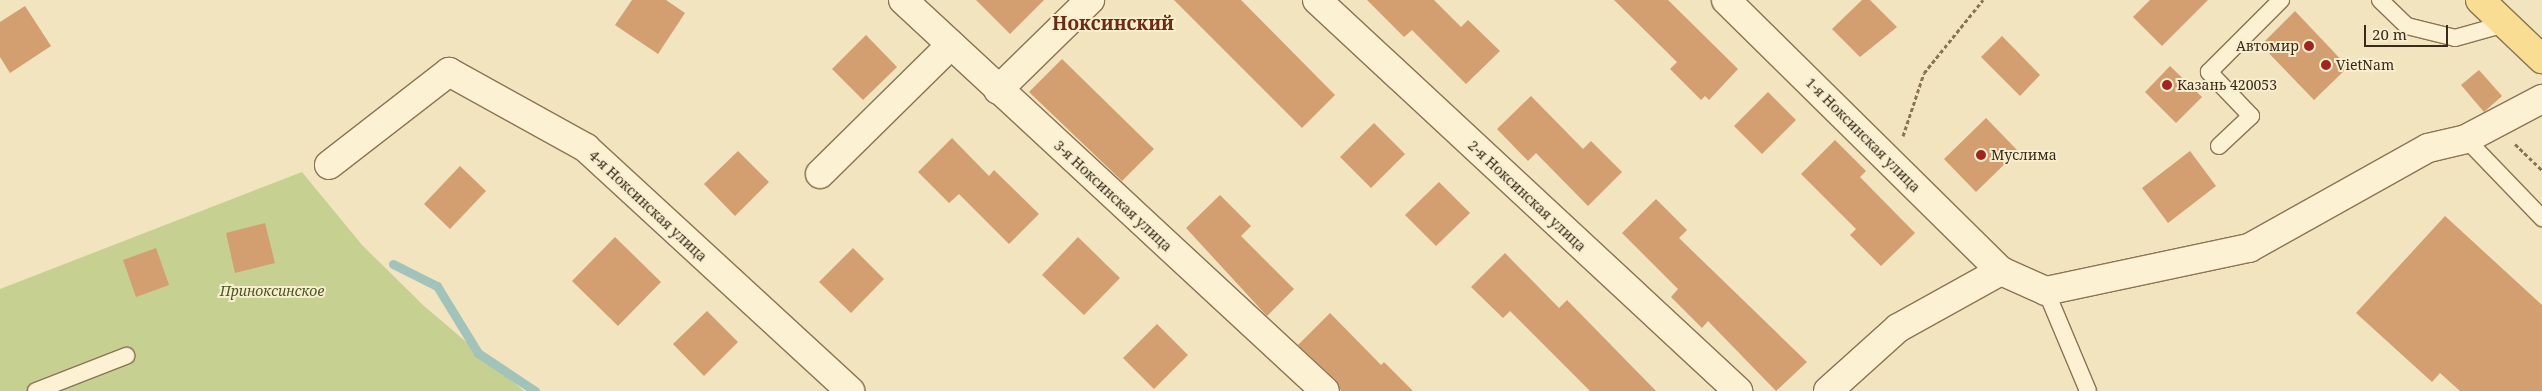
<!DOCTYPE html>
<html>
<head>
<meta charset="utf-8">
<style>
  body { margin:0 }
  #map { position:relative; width:2542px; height:391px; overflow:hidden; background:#f2e4be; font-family:"Noto Serif",serif }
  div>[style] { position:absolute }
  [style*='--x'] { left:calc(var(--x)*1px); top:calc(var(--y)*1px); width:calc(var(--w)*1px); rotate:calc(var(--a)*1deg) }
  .green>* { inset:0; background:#c6d091 }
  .stream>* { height:9px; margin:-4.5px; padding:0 4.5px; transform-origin:4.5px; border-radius:4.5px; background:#a2c3ba }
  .building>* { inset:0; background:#d39e70 }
  .path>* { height:3px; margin-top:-1.5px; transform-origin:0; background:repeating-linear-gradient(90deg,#8b7455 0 4px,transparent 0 6.5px) }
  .roads { filter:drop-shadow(1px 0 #8b7455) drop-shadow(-1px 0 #8b7455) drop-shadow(0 1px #8b7455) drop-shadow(0 -1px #8b7455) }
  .lane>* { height:16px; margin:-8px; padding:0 8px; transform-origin:8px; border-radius:8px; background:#fcf1d2 }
  .street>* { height:28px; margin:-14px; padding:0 14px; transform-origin:14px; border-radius:14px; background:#fcf1d2 }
  .primary>* { height:28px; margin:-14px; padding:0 14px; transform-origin:14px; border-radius:14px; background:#f9dd92 }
  .dots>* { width:14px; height:14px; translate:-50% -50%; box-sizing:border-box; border:2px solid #f8eece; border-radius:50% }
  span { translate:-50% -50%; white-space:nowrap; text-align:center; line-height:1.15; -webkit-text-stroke:4px #f8eece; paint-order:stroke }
  .poi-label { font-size:14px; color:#392b1b }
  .right { translate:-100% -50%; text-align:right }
  .left { translate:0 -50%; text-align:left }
  .street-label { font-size:14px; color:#392b1b }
  .park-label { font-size:14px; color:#475820; font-style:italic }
  .district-label { font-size:19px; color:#6a2c17; font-weight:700 }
  .scale { position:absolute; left:2364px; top:25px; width:84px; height:22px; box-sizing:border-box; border:2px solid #392b1b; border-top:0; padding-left:6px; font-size:15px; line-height:18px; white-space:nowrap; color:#392b1b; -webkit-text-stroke:4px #f8eece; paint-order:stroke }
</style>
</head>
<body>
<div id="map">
  <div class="green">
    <i style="clip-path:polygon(302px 172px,362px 245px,424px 306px,524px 391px,0 391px,0 289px)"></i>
  </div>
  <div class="stream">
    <i style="--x:393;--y:264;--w:49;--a:26.6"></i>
    <i style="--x:437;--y:286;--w:79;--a:58.5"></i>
    <i style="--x:478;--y:353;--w:69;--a:33.7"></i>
  </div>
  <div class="building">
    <i style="clip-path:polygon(632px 0,666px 0,685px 13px,658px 54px,615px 25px)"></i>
    <i style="clip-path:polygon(976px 0,1044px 0,1010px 34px)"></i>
    <i style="clip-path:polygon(1174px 0,1241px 0,1335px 95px,1302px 128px)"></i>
    <i style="clip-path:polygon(1367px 0,1434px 0,1461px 27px,1468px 20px,1500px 51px,1466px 84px,1412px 30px,1404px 37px)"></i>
    <i style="clip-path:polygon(1614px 0,1668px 0,1738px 69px,1709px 100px,1705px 96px,1701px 100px,1670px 69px,1677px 62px)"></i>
    <i style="clip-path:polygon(1862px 0,1870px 0,1897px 27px,1860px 57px,1832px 29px)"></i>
    <i style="clip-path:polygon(2150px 0,2208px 0,2162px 46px,2133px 17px)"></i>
    <i style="clip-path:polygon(25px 6px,51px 46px,10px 73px,0 57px,0 22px)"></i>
    <i style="clip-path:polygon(2295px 11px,2348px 67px,2314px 100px,2261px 45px)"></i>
    <i style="clip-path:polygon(866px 35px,897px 67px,863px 100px,832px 69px)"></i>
    <i style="clip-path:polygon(2002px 36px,2040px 75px,2020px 96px,1981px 57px)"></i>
    <i style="clip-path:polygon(1062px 59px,1154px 149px,1122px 181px,1029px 92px)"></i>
    <i style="clip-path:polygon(2170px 66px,2202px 97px,2176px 123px,2145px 92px)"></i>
    <i style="clip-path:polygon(2479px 70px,2502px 96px,2484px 112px,2461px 85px)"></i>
    <i style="clip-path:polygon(1768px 92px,1796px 120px,1762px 154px,1734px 126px)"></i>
    <i style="clip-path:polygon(1531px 96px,1583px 149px,1591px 141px,1622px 172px,1588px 206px,1536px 153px,1528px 161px,1497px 129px)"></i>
    <i style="clip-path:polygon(1986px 118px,2018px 151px,1976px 192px,1944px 159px)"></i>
    <i style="clip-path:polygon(1374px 123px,1405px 154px,1371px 188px,1340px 157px)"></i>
    <i style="clip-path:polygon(952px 138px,989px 176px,994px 170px,1039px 214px,1009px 244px,959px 194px,949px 203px,918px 172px)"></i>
    <i style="clip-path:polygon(1835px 140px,1866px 171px,1860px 177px,1915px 233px,1881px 266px,1850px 235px,1856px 229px,1801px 174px)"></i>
    <i style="clip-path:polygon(738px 151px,769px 182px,735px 216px,704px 184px)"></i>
    <i style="clip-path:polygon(2190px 151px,2216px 186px,2168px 223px,2142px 188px)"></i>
    <i style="clip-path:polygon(460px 166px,486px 191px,450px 229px,424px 204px)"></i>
    <i style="clip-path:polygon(1439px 182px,1470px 213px,1436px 246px,1405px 215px)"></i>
    <i style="clip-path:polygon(1220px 195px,1251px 226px,1241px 236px,1294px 289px,1267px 316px,1186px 228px)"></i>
    <i style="clip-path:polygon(1656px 199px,1687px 230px,1679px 238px,1807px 362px,1776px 391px,1708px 321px,1702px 328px,1671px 297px,1678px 289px,1622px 233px)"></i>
    <i style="clip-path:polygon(2445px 216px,2542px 305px,2542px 391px,2460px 391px,2440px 373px,2432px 382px,2356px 313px)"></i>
    <i style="clip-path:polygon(265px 223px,275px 263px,235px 273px,226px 233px)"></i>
    <i style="clip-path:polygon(615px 237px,661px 282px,618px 326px,572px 281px)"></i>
    <i style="clip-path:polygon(1078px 237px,1120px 278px,1084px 315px,1042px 275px)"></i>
    <i style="clip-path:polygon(156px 248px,169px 285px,136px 297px,123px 260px)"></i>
    <i style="clip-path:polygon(853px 248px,884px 279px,851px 313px,819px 282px)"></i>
    <i style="clip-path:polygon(1505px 253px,1559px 308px,1567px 300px,1656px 391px,1590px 391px,1510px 311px,1503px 318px,1471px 287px)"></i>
    <i style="clip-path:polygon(707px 311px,738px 342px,704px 376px,673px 344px)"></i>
    <i style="clip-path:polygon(1330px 313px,1381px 365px,1384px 362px,1413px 391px,1341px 391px,1336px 380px,1298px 345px)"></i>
    <i style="clip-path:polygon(1157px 324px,1188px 355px,1154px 389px,1123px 358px)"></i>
  </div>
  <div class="path">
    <i style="--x:1903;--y:136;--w:66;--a:-71.6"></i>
    <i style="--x:1924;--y:73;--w:94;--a:-51.1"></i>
    <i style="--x:2515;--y:144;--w:37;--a:44"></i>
  </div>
  <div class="roads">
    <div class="lane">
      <i style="--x:2380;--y:0;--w:37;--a:44"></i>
      <i style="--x:2407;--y:26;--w:49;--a:14"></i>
      <i style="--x:2455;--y:38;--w:52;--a:-15.6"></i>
      <i style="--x:2466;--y:139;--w:110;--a:46.1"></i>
      <i style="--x:2219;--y:146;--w:44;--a:-43.2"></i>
      <i style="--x:2251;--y:116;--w:61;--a:-133.7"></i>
      <i style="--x:2209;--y:72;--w:102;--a:-45"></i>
      <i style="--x:2046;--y:291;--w:108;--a:67.2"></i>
      <i style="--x:36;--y:391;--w:97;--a:-21.3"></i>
    </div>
    <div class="street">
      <i style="--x:903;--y:0;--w:575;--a:42.82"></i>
      <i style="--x:1317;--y:0;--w:575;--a:42.88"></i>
      <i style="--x:1726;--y:0;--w:386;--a:44.6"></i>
      <i style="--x:998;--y:90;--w:129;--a:-44.4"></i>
      <i style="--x:329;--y:165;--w:152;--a:-37.8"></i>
      <i style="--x:449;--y:72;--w:157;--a:29"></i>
      <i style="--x:586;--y:148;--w:359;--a:42.6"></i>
      <i style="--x:820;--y:174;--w:184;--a:-44.6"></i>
      <i style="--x:1828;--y:391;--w:94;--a:-42"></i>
      <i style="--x:1898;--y:328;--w:118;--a:-29"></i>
      <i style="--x:2001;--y:271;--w:49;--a:24"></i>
      <i style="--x:2046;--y:291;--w:208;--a:-12"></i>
      <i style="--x:2249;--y:248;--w:205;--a:-29.2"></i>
      <i style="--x:2428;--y:148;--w:39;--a:-13"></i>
      <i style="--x:2466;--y:139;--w:86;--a:-27.8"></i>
    </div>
    <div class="primary">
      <i style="--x:2480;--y:0;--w:86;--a:43.6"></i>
    </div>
  </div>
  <div class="dots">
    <i style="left:2309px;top:46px;background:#a02420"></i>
    <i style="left:2326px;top:65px;background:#a02420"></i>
    <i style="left:2167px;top:85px;background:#a02420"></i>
    <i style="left:1981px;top:155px;background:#a02420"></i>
  </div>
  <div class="poi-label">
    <span class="right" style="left:2299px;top:46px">Автомир</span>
    <span class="left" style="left:2336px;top:65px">VietNam</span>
    <span class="left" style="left:2177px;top:85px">Казань 420053</span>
    <span class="left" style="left:1991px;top:155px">Муслима</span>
  </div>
  <div class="street-label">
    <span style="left:1863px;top:135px;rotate:45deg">1-я Ноксинская улица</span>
    <span style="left:1113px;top:196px;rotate:43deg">3-я Ноксинская улица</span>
    <span style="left:1527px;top:196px;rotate:43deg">2-я Ноксинская улица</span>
    <span style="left:648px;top:206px;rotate:43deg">4-я Ноксинская улица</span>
  </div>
  <div class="park-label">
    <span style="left:272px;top:291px">Приноксинское</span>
  </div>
  <div class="district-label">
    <span style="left:1113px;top:24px">Ноксинский</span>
  </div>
  <div class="scale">20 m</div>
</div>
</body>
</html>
